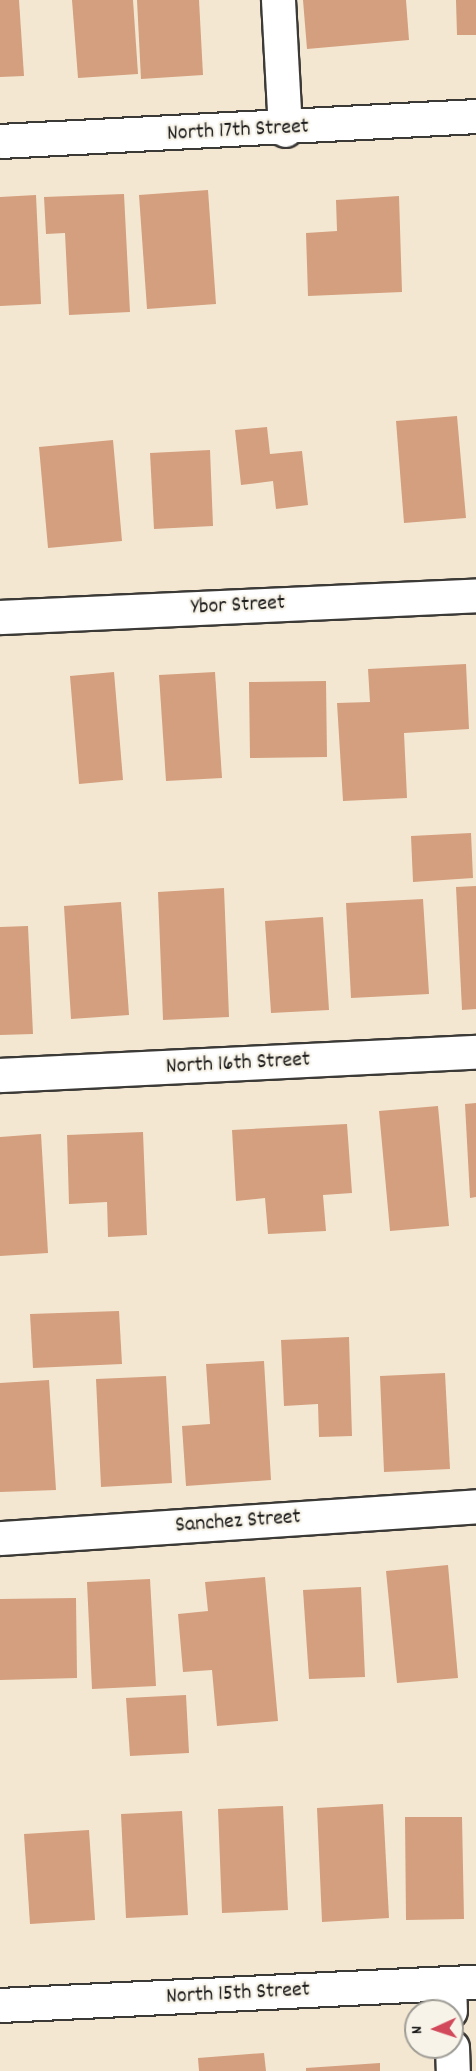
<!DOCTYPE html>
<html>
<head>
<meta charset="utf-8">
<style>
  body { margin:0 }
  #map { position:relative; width:476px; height:2071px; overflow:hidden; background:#f4e7d1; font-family:Dekko,sans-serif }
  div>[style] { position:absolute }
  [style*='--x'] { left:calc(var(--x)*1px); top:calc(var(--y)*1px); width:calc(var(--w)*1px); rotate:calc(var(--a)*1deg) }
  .building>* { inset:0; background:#d39f7e }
  .roads { filter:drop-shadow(2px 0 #3c3a37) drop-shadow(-2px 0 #3c3a37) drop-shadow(0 2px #3c3a37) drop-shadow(0 -2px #3c3a37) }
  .minor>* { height:33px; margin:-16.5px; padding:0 16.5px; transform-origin:16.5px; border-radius:16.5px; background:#fff }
  .major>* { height:33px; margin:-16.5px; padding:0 16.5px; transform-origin:16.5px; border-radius:16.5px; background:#fff }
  span { translate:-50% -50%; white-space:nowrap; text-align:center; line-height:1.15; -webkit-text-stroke:4.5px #f7f3e8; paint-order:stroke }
  .street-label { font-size:22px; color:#1c1c1c }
  .north { position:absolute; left:404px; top:1999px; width:60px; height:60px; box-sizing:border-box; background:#f7f3e8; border:2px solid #9f9d96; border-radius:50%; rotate:267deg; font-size:16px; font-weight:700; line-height:24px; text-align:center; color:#1c1c1c }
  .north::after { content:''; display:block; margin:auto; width:21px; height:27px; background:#d1495b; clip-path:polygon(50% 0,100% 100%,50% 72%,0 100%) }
</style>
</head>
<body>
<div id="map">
  <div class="building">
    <i style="clip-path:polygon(0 0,19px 0,24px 76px,0 77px)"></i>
    <i style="clip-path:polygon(72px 0,133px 0,138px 74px,78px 78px)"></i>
    <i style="clip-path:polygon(137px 0,199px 0,203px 75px,141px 79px)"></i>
    <i style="clip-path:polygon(303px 0,406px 0,409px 40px,307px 49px)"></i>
    <i style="clip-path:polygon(456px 0,476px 0,476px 35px,457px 35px)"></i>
    <i style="clip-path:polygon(208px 190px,216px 304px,147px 309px,139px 195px)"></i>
    <i style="clip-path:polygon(124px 194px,130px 312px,69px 315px,65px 233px,46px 234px,44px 197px)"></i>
    <i style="clip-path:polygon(36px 195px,41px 304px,0 306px,0 197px)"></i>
    <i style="clip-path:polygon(399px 196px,402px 292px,308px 296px,306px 233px,337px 231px,336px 200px)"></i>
    <i style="clip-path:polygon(457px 416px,466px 518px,404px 523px,396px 421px)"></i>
    <i style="clip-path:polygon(267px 427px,270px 454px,302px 451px,308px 505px,276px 509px,273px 481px,241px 485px,235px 430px)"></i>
    <i style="clip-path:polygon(113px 440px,122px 541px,48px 548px,39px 447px)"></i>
    <i style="clip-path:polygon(210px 450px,213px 526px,154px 529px,150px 453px)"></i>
    <i style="clip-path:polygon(466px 664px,469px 729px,404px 733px,407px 798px,343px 801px,337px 703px,370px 702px,368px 669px)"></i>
    <i style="clip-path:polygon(114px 672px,123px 780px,79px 784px,70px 676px)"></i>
    <i style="clip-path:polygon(215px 672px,222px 778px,166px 781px,159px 675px)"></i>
    <i style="clip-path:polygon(326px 681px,327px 757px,250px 758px,249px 682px)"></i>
    <i style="clip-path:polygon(471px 833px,473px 878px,413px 882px,411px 836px)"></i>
    <i style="clip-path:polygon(476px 886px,476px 1009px,462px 1010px,456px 887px)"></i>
    <i style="clip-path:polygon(224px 888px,229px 1017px,163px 1020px,158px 892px)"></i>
    <i style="clip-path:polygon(423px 899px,429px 994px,351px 998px,346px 903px)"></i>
    <i style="clip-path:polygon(121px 902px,129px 1015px,71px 1019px,64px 906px)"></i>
    <i style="clip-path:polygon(323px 917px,329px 1010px,271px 1013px,265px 921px)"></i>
    <i style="clip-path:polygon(28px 926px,33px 1034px,0 1035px,0 927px)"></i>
    <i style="clip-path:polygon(476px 1103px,476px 1197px,470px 1198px,465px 1104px)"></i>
    <i style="clip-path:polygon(438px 1106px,449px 1226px,390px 1231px,379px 1111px)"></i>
    <i style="clip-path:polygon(347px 1124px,352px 1193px,323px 1195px,326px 1231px,268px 1234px,265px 1198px,236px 1201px,232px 1130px)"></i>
    <i style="clip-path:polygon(143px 1132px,147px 1235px,108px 1237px,107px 1202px,69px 1204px,67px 1135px)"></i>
    <i style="clip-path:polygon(41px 1134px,48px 1253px,0 1256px,0 1137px)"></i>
    <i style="clip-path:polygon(119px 1311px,122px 1364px,33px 1368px,30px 1314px)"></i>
    <i style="clip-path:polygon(349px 1337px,352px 1436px,319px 1437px,318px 1404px,284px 1406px,281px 1340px)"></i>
    <i style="clip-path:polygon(264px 1361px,271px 1480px,186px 1486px,182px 1426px,210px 1424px,206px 1364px)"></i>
    <i style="clip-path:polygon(445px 1373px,450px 1469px,384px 1472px,380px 1376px)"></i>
    <i style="clip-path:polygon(166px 1376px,172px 1483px,101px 1487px,96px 1379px)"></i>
    <i style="clip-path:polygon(49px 1380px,56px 1490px,0 1492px,0 1383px)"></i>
    <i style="clip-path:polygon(448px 1565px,458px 1678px,397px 1683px,386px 1571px)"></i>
    <i style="clip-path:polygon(265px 1577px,278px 1721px,217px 1726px,212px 1670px,183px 1672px,178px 1614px,208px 1611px,205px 1582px)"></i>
    <i style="clip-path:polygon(150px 1579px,156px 1686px,92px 1689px,87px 1582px)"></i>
    <i style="clip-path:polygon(361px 1587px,365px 1677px,309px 1679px,303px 1590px)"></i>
    <i style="clip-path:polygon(76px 1598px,77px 1678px,0 1680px,0 1599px)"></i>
    <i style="clip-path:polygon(186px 1695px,189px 1753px,130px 1756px,126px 1698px)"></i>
    <i style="clip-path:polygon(383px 1804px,389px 1918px,322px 1922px,317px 1808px)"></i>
    <i style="clip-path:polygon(283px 1806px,288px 1910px,222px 1913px,218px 1809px)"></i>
    <i style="clip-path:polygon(182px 1811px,188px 1915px,126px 1918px,121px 1814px)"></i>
    <i style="clip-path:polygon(405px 1817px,462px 1817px,464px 1919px,406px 1920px)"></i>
    <i style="clip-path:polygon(89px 1830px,95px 1920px,30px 1924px,24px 1834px)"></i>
    <i style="clip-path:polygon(264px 2053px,266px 2071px,199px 2071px,198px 2058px)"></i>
    <i style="clip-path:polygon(380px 2063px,380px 2071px,306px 2071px,306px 2068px)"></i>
  </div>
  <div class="roads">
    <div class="minor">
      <i style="--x:278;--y:0;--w:130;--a:86.9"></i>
      <i style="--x:0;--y:141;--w:477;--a:-3"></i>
      <i style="--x:0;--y:617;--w:477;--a:-2.6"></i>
      <i style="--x:0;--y:1075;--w:477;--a:-2.8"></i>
      <i style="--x:0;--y:1538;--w:477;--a:-3.8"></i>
      <i style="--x:449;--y:1984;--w:27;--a:88"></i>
      <i style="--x:452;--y:2047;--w:24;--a:88"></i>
    </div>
    <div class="major">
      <i style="--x:0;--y:2005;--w:477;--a:-2.8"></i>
    </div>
  </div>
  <div class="street-label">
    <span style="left:238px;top:131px;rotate:-3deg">North 17th Street</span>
    <span style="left:238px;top:606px;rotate:-3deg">Ybor Street</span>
    <span style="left:238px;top:1064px;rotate:-3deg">North 16th Street</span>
    <span style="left:238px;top:1522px;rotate:-4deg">Sanchez Street</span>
    <span style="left:238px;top:1994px;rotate:-3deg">North 15th Street</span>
  </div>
  <div class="north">N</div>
</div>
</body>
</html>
